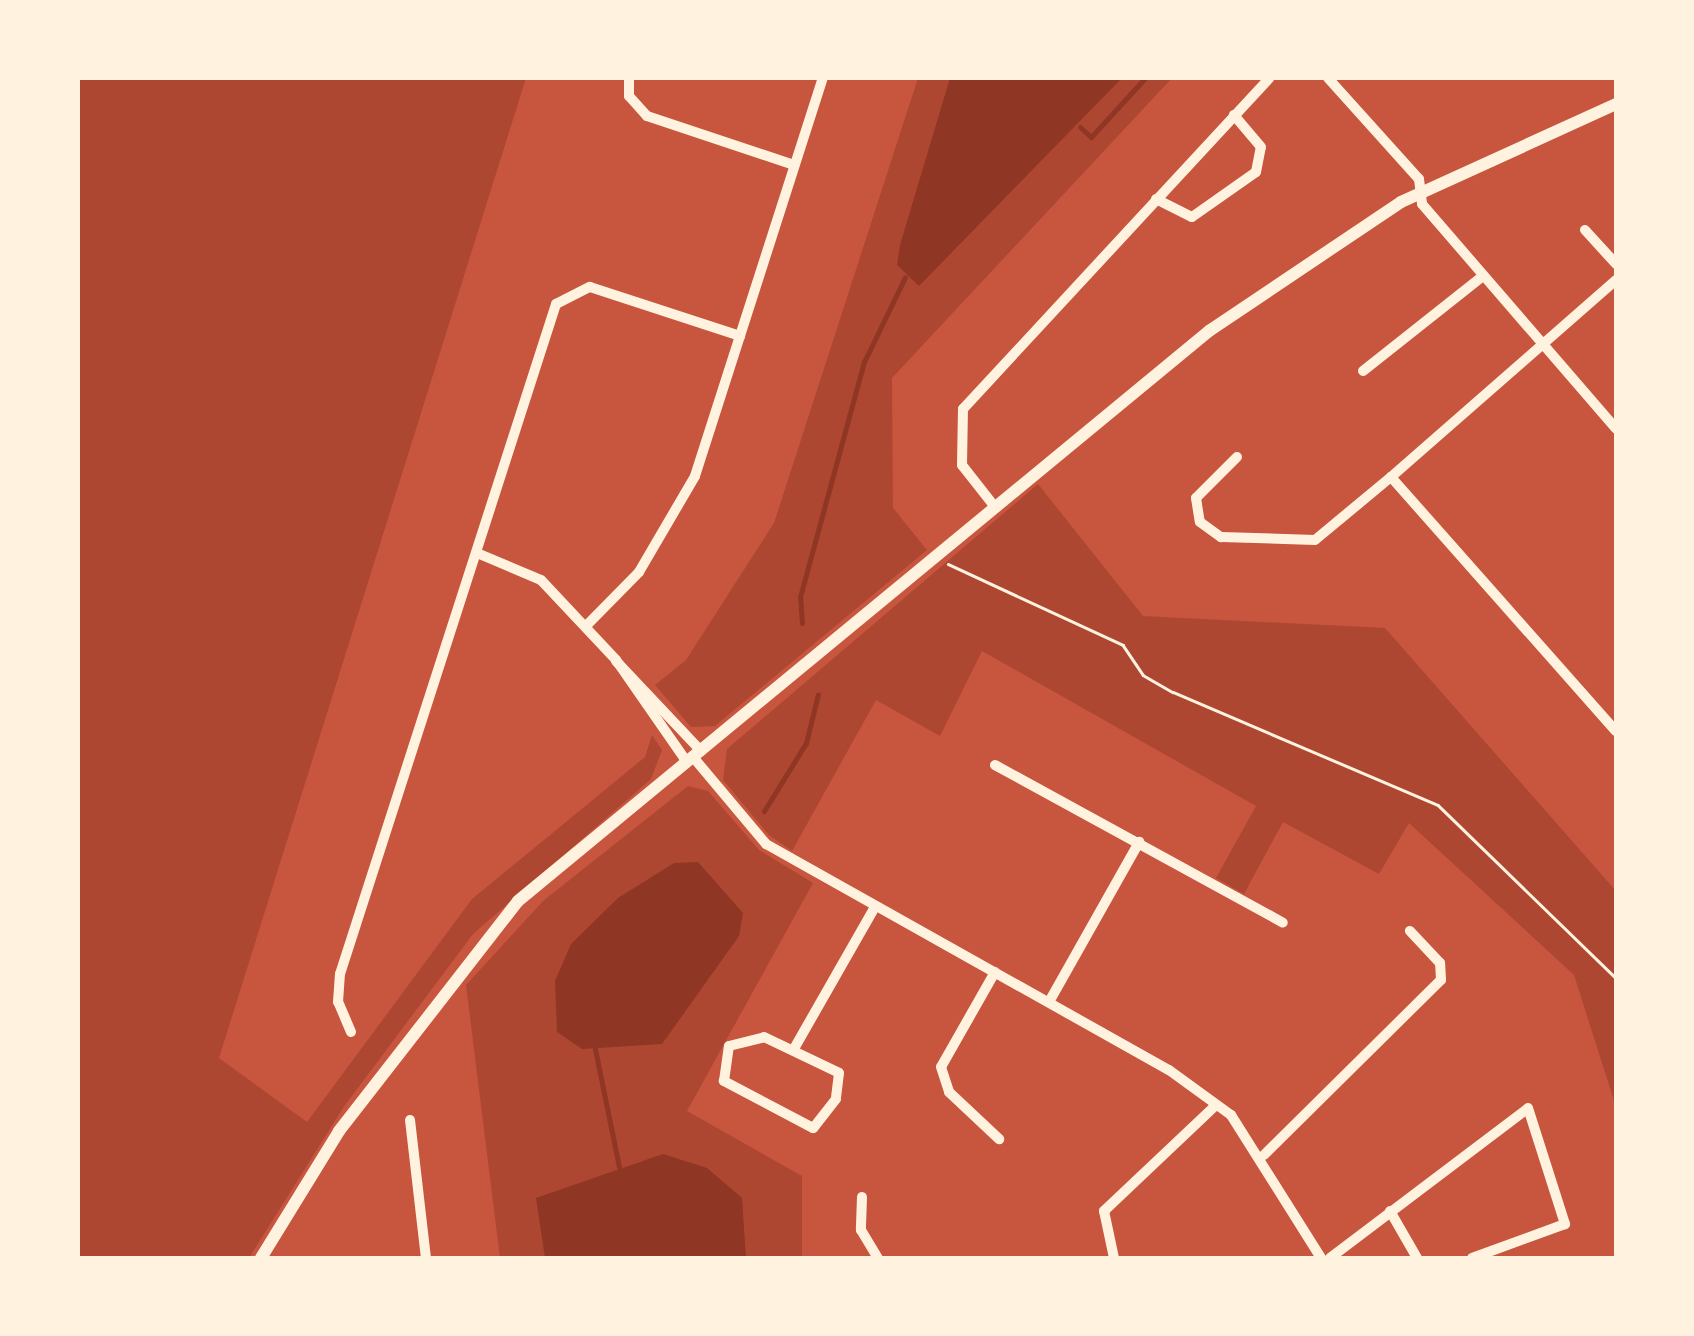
<!DOCTYPE html>
<html>
<head>
<meta charset="utf-8">
<style>
  body { margin:0 }
  #map { position:relative; width:1694px; height:1336px; overflow:hidden; background:#c8553d; font-family:Cabin,sans-serif }
  div>[style] { position:absolute }
  [style*='--x'] { left:calc(var(--x)*1px); top:calc(var(--y)*1px); width:calc(var(--w)*1px); rotate:calc(var(--a)*1deg) }
  .green>* { inset:0; background:#ae4732 }
  .water>* { inset:0; background:#8f3625 }
  .stream>* { height:5px; margin:-2.5px; padding:0 2.5px; transform-origin:2.5px; border-radius:2.5px; background:#8f3625 }
  .path>* { height:2.5px; margin:-1.25px; padding:0 1.25px; transform-origin:1.25px; border-radius:1.25px; background:#fff3e0 }
  .minor>* { height:10px; margin:-5px; padding:0 5px; transform-origin:5px; border-radius:5px; background:#fff3e0 }
  .tertiary>* { height:12px; margin:-6px; padding:0 6px; transform-origin:6px; border-radius:6px; background:#fff3e0 }
  span { translate:-50% -50%; white-space:nowrap; text-align:center; line-height:1.15; -webkit-text-stroke:8px #fff3e0; paint-order:stroke }
  .frame { position:absolute; inset:0; border:80px solid #fff3e0; pointer-events:none }
</style>
</head>
<body>
<div id="map">
  <div class="green">
    <i style="clip-path:polygon(78px 78px,526px 78px,219px 1058px,307px 1122px,472px 899px,645px 757px,652px 735px,662px 750px,651px 779px,473px 934px,343px 1108px,249px 1258px,78px 1258px)"></i>
    <i style="clip-path:polygon(918px 78px,1172px 78px,892px 378px,893px 508px,927px 550px,715px 726px,691px 727px,655px 685px,686px 660px,774px 523px)"></i>
    <i style="clip-path:polygon(1038px 484px,1143px 616px,1385px 628px,1616px 891px,1616px 1107px,1574px 975px,1409px 823px,1379px 874px,1283px 822px,1244px 894px,1216px 878px,1256px 806px,982px 651px,940px 736px,876px 700px,792px 851px,769px 835px,723px 780px,727px 749px)"></i>
    <i style="clip-path:polygon(688px 786px,708px 791px,759px 850px,813px 883px,687px 1111px,802px 1176px,802px 1258px,500px 1258px,466px 985px,543px 901px)"></i>
  </div>
  <div class="water">
    <i style="clip-path:polygon(950px 78px,1122px 78px,919px 286px,897px 265px,900px 245px)"></i>
    <i style="clip-path:polygon(698px 862px,743px 913px,739px 936px,662px 1044px,582px 1049px,557px 1032px,555px 981px,571px 944px,618px 898px,674px 863px)"></i>
    <i style="clip-path:polygon(663px 1154px,707px 1168px,742px 1198px,746px 1258px,545px 1258px,536px 1198px)"></i>
  </div>
  <div class="stream">
    <i style="--x:1080;--y:127;--w:15;--a:42"></i>
    <i style="--x:1091;--y:137;--w:80;--a:-47.5"></i>
    <i style="--x:802;--y:623;--w:26;--a:-94"></i>
    <i style="--x:800;--y:597;--w:244;--a:-74.8"></i>
    <i style="--x:864;--y:362;--w:94;--a:-64.2"></i>
    <i style="--x:764;--y:811;--w:80;--a:-58.3"></i>
    <i style="--x:806;--y:743;--w:50;--a:-76.2"></i>
    <i style="--x:595;--y:1049;--w:120;--a:78.5"></i>
  </div>
  <div class="path">
    <i style="--x:948;--y:564;--w:193;--a:24.8"></i>
    <i style="--x:1123;--y:645;--w:36;--a:56"></i>
    <i style="--x:1143;--y:675;--w:34;--a:30"></i>
    <i style="--x:1173;--y:692;--w:288;--a:23.1"></i>
    <i style="--x:1438;--y:805;--w:248;--a:44.2"></i>
  </div>
  <div class="minor">
    <i style="--x:629;--y:78;--w:18;--a:90"></i>
    <i style="--x:629;--y:96;--w:27;--a:48"></i>
    <i style="--x:647;--y:116;--w:155;--a:18.4"></i>
    <i style="--x:1328;--y:78;--w:136;--a:48"></i>
    <i style="--x:1419;--y:179;--w:25;--a:83"></i>
    <i style="--x:1422;--y:204;--w:297;--a:49.2"></i>
    <i style="--x:1156;--y:199;--w:40;--a:26.6"></i>
    <i style="--x:1192;--y:217;--w:78;--a:-35.1"></i>
    <i style="--x:1256;--y:172;--w:25;--a:-79"></i>
    <i style="--x:1261;--y:147;--w:42;--a:-130.2"></i>
    <i style="--x:1585;--y:230;--w:46;--a:47.6"></i>
    <i style="--x:1616;--y:280;--w:299;--a:138.8"></i>
    <i style="--x:1391;--y:477;--w:339;--a:48.5"></i>
    <i style="--x:1363;--y:371;--w:153;--a:-38.4"></i>
    <i style="--x:1237;--y:457;--w:58;--a:135"></i>
    <i style="--x:1196;--y:498;--w:24;--a:81"></i>
    <i style="--x:1200;--y:522;--w:26;--a:36"></i>
    <i style="--x:1221;--y:537;--w:94;--a:1.8"></i>
    <i style="--x:1315;--y:540;--w:99;--a:-39.7"></i>
    <i style="--x:995;--y:507;--w:53;--a:-128.2"></i>
    <i style="--x:962;--y:465;--w:56;--a:-89"></i>
    <i style="--x:963;--y:409;--w:451;--a:-47.2"></i>
    <i style="--x:477;--y:553;--w:69;--a:22.9"></i>
    <i style="--x:541;--y:580;--w:110;--a:46.8"></i>
    <i style="--x:616;--y:660;--w:124;--a:55.2"></i>
    <i style="--x:587;--y:625;--w:74;--a:-45.5"></i>
    <i style="--x:639;--y:572;--w:111;--a:-59.7"></i>
    <i style="--x:695;--y:476;--w:418;--a:-72.2"></i>
    <i style="--x:616;--y:661;--w:124;--a:46.6"></i>
    <i style="--x:693;--y:757;--w:114;--a:50"></i>
    <i style="--x:766;--y:844;--w:462;--a:29.3"></i>
    <i style="--x:1169;--y:1070;--w:77;--a:36"></i>
    <i style="--x:1231;--y:1115;--w:169;--a:57.8"></i>
    <i style="--x:995;--y:765;--w:328;--a:28.7"></i>
    <i style="--x:995;--y:972;--w:109;--a:119.6"></i>
    <i style="--x:941;--y:1067;--w:26;--a:72"></i>
    <i style="--x:949;--y:1092;--w:69;--a:43.2"></i>
    <i style="--x:1049;--y:1002;--w:184;--a:-60.6"></i>
    <i style="--x:351;--y:1032;--w:33;--a:-113"></i>
    <i style="--x:338;--y:1002;--w:28;--a:-86"></i>
    <i style="--x:340;--y:974;--w:704;--a:-72.13"></i>
    <i style="--x:556;--y:304;--w:38;--a:-27"></i>
    <i style="--x:590;--y:287;--w:158;--a:18.1"></i>
    <i style="--x:764;--y:1037;--w:83;--a:25.6"></i>
    <i style="--x:839;--y:1073;--w:26;--a:97"></i>
    <i style="--x:836;--y:1099;--w:37;--a:128"></i>
    <i style="--x:813;--y:1128;--w:101;--a:-152.2"></i>
    <i style="--x:724;--y:1081;--w:35;--a:-82"></i>
    <i style="--x:729;--y:1046;--w:36;--a:-14"></i>
    <i style="--x:795;--y:1047;--w:161;--a:-60.3"></i>
    <i style="--x:410;--y:1120;--w:139;--a:83.4"></i>
    <i style="--x:1264;--y:1155;--w:249;--a:-44.7"></i>
    <i style="--x:1441;--y:980;--w:17;--a:-93"></i>
    <i style="--x:1440;--y:963;--w:44;--a:-133.2"></i>
    <i style="--x:862;--y:1197;--w:33;--a:92"></i>
    <i style="--x:861;--y:1230;--w:33;--a:59"></i>
    <i style="--x:1390;--y:1211;--w:54;--a:60.1"></i>
    <i style="--x:1114;--y:1258;--w:48;--a:-102"></i>
    <i style="--x:1104;--y:1211;--w:154;--a:-43.4"></i>
    <i style="--x:1330;--y:1258;--w:248;--a:-37.1"></i>
    <i style="--x:1528;--y:1108;--w:122;--a:72.3"></i>
    <i style="--x:1565;--y:1224;--w:99;--a:159.9"></i>
  </div>
  <div class="tertiary">
    <i style="--x:261;--y:1258;--w:149;--a:-58.4"></i>
    <i style="--x:339;--y:1131;--w:291;--a:-52.1"></i>
    <i style="--x:518;--y:901;--w:896;--a:-39.52"></i>
    <i style="--x:1209;--y:331;--w:231;--a:-33.9"></i>
    <i style="--x:1401;--y:202;--w:236;--a:-24.5"></i>
  </div>
  <div class="frame"></div>
</div>
</body>
</html>
